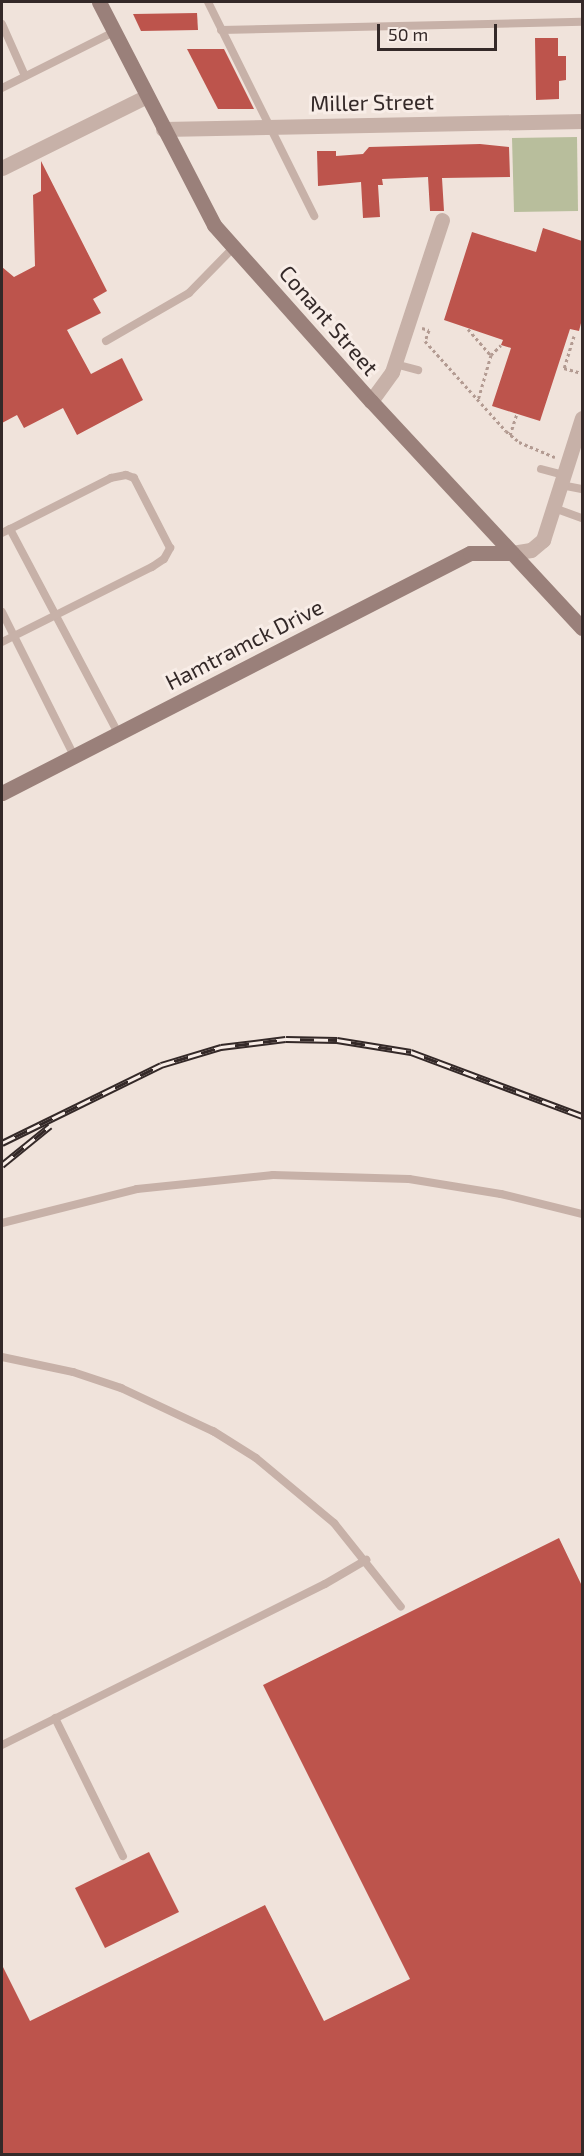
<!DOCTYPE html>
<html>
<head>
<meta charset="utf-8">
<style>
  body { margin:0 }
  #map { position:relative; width:584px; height:2156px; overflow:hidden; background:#f0e3db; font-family:"Exo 2",sans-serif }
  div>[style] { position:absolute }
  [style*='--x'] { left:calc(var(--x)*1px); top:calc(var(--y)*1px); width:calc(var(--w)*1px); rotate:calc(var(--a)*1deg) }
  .green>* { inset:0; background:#b8be9c }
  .building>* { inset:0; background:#bd544c }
  .path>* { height:3px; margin-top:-1.5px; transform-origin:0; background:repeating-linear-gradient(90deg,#b39b92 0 3px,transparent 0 6px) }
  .lane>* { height:8px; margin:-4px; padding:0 4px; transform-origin:4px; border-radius:4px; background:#c7b1a8 }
  .street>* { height:15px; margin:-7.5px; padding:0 7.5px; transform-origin:7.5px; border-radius:7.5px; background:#c7b1a8 }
  .secondary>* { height:15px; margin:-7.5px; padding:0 7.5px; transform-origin:7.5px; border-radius:7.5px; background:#9a807a }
  .rail>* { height:7px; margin-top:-3.5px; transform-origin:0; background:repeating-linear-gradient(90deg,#f8ede7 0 14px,#342928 0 28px); box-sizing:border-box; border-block:2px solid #342928 }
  span { translate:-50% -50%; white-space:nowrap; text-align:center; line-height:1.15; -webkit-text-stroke:6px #f8ede7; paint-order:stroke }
  .street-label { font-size:22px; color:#342928 }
  .frame { position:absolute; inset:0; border:3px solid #342928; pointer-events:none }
  .scale { position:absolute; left:377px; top:24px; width:120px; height:27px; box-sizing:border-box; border:3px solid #342928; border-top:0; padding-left:8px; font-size:18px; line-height:21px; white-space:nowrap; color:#342928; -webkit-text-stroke:4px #f8ede7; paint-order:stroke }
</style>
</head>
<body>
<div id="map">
  <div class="green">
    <i style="clip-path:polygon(577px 137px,578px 211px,514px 212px,512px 138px)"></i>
  </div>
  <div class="building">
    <i style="clip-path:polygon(197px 13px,198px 30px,141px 31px,133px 14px)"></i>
    <i style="clip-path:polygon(535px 38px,558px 38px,558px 56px,566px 56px,566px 80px,559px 81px,559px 99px,536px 100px)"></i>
    <i style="clip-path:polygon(187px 49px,224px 49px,254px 109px,218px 109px)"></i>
    <i style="clip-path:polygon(480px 144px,509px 147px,510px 177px,442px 178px,444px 211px,430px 211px,428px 177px,382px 179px,383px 185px,378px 185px,380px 217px,363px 218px,361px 182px,318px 186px,317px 151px,336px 151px,336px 156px,363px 154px,369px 147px)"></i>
    <i style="clip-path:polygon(41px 161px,107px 291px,93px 299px,101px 313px,67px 330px,91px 374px,122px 358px,143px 400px,77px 435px,63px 408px,24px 428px,17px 415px,2px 423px,2px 267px,14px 277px,35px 266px,33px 195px,41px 191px)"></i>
    <i style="clip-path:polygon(543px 228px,582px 241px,582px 319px,579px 331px,570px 329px,540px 421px,492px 406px,511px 348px,501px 345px,503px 340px,444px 320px,472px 232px,536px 252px)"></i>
    <i style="clip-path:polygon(559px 1538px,582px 1586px,582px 2154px,2px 2154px,2px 1965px,30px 2021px,265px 1905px,324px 2021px,410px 1979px,263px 1685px)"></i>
    <i style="clip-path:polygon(149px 1852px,179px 1912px,105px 1948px,75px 1888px)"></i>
  </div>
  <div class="path">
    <i style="--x:422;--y:328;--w:7;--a:16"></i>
    <i style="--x:429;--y:330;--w:12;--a:110"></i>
    <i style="--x:425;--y:341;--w:121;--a:48"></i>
    <i style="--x:506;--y:431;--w:17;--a:40"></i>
    <i style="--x:519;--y:442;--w:39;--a:23"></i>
    <i style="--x:468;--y:329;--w:35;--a:49"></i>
    <i style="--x:491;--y:355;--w:47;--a:106.1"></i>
    <i style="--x:574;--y:336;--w:34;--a:107"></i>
    <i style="--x:564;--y:368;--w:19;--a:16"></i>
    <i style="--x:491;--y:355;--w:14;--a:-45"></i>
    <i style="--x:510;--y:435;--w:22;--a:-72"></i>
  </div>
  <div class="lane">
    <i style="--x:208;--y:2;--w:239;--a:63.6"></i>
    <i style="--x:2;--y:24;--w:57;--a:66.1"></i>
    <i style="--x:221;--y:30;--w:361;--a:-1.3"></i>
    <i style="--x:2;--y:88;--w:125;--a:-26.6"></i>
    <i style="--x:106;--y:341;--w:96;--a:-30"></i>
    <i style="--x:189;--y:293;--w:64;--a:-45.6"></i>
    <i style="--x:395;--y:364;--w:24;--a:15"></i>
    <i style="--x:541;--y:469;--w:24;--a:15"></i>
    <i style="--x:561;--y:485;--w:21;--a:11"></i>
    <i style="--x:554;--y:508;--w:30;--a:20"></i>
    <i style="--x:2;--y:533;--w:9;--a:-27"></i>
    <i style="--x:10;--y:529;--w:231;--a:62.1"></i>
    <i style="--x:2;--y:612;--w:161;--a:63.4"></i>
    <i style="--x:2;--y:642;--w:168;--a:-26.6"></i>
    <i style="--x:152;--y:567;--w:14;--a:-34"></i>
    <i style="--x:164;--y:559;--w:13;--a:-61"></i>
    <i style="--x:170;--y:548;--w:79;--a:-117.2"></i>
    <i style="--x:134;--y:478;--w:9;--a:-159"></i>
    <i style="--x:126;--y:475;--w:15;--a:169"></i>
    <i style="--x:111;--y:478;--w:113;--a:153.2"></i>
    <i style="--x:2;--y:1223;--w:139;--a:-14.1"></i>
    <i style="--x:137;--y:1189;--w:137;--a:-5.9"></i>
    <i style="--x:273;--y:1175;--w:136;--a:1.7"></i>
    <i style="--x:409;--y:1179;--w:93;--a:9.3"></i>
    <i style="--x:501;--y:1194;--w:83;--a:13.9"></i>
    <i style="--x:2;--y:1357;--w:73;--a:11.9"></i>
    <i style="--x:73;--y:1372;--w:51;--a:18.4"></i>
    <i style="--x:121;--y:1388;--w:102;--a:25.1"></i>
    <i style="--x:213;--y:1431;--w:51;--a:32.1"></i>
    <i style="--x:256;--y:1458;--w:102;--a:39.8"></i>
    <i style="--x:334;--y:1523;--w:107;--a:51.4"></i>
    <i style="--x:55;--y:1718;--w:154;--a:63.8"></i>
    <i style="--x:2;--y:1745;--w:361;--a:-26.5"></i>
    <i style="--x:325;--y:1584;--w:48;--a:-30.3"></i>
  </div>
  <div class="street">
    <i style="--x:163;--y:129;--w:419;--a:-1.1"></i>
    <i style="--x:2;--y:168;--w:160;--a:-26.4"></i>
    <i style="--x:371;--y:401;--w:36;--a:-54"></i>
    <i style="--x:392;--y:372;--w:160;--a:-71.8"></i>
    <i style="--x:512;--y:553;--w:19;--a:-9"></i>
    <i style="--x:531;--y:550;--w:16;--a:-40"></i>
    <i style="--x:543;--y:540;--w:128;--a:-72.3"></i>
  </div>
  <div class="secondary">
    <i style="--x:99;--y:2;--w:251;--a:62.7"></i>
    <i style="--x:214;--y:225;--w:236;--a:48.3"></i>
    <i style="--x:371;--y:401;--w:310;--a:47.1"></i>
    <i style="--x:2;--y:793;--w:526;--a:-27.15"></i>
    <i style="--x:470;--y:553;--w:42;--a:0"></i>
  </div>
  <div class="rail">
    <i style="--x:2;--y:1143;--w:177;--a:-26.1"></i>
    <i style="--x:161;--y:1065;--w:63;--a:-16.7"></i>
    <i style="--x:221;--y:1047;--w:65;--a:-7"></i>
    <i style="--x:286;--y:1039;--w:51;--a:1.1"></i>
    <i style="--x:337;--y:1040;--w:75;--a:9.2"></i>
    <i style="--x:411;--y:1052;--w:183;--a:20.5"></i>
    <i style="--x:2;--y:1165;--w:62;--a:-39.1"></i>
  </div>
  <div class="street-label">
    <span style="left:372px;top:102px;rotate:-1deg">Miller Street</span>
    <span style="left:329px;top:320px;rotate:49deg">Conant Street</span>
    <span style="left:244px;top:644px;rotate:-27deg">Hamtramck Drive</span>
  </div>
  <div class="frame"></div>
  <div class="scale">50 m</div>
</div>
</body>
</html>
